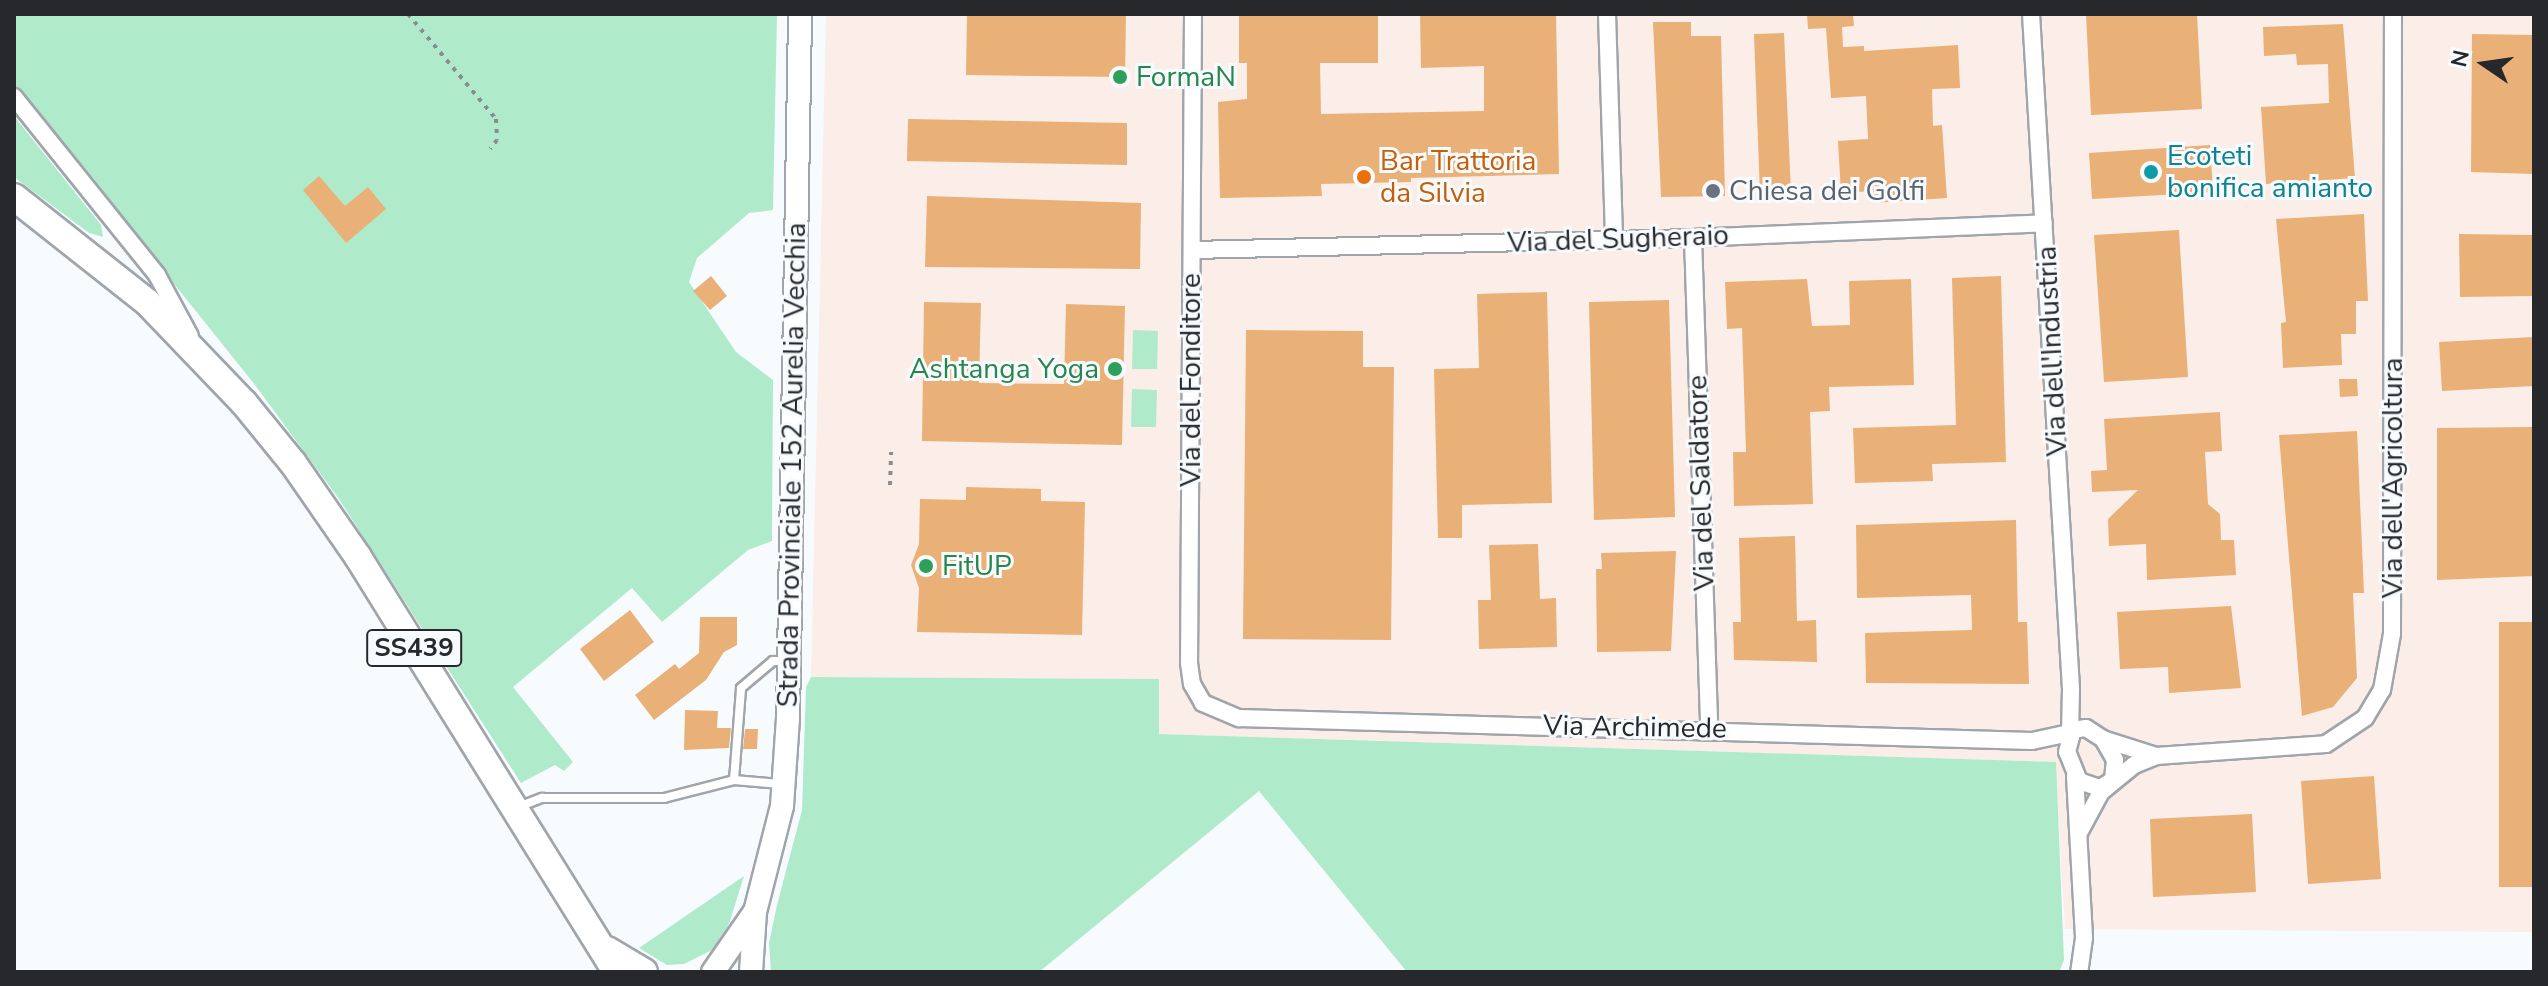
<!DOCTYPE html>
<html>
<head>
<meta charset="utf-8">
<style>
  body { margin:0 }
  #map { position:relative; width:2548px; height:986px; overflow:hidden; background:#f8fbfe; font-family:"Nunito Sans",sans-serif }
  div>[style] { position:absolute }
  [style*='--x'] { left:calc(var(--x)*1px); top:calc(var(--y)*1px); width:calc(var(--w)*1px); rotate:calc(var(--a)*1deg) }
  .commercial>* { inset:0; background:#fbede7 }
  .green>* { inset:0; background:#afebca }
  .building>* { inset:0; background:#e9b178 }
  .path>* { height:4px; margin-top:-2px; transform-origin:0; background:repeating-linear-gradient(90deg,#898b8e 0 4px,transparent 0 10px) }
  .roads { filter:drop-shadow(2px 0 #a0a5ab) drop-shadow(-2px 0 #a0a5ab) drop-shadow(0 2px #a0a5ab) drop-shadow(0 -2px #a0a5ab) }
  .lane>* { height:8px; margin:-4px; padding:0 4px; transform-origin:4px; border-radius:4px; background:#fff }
  .street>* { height:16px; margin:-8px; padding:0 8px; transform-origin:8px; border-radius:8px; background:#fff }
  .secondary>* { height:22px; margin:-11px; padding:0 11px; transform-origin:11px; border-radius:11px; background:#fff }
  .primary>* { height:26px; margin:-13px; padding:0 13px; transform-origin:13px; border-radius:13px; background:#fff }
  .dots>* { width:22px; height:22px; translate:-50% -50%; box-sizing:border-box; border:4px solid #f8fbfe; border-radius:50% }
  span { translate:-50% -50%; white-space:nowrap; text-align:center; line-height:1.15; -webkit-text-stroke:6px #f8fbfe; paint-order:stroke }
  .shield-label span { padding:2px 6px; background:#f8fbfe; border:2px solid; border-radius:6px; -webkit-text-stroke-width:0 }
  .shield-label { font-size:26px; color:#27282b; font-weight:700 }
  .leisure-label { font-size:28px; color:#27864d }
  .left { translate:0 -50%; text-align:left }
  .right { translate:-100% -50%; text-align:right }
  .culture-label { font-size:28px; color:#0d838f }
  .food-label { font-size:28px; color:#c56008 }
  .worship-label { font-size:28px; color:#5b616d }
  .street-label { font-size:28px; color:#27282b }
  .frame { position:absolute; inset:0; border:16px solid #27282b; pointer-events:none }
  .north { position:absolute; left:2444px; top:24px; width:80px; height:80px; -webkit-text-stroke:6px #f8fbfe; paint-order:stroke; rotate:283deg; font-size:22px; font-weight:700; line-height:32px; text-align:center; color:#27282b }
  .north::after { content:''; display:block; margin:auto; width:28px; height:36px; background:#27282b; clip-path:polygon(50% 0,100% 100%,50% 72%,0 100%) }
</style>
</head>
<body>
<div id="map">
  <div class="commercial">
    <i style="clip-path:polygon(826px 14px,2534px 14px,2534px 932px,2065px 929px,2055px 762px,1158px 734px,1158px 679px,811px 677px)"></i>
  </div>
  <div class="green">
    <i style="clip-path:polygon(14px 14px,777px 14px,773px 210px,749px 213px,719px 239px,697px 258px,689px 282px,736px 352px,773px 380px,772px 541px,748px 550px,662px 622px,632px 588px,513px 687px,573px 762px,564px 771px,555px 765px,521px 783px,339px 499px,255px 385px,14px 84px)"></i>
    <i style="clip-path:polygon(14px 116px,101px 225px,103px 237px,89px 233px,14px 177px)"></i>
    <i style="clip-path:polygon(1133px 330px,1158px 331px,1157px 369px,1132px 369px)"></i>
    <i style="clip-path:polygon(1132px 389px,1157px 390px,1156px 427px,1131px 427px)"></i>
    <i style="clip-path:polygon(811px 677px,1159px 679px,1159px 734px,2056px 762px,2064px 960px,2059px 972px,1407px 972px,1259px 791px,1039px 972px,771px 972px,769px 943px,777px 905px,802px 810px,806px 687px)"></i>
    <i style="clip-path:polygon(744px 876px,729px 924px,712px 950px,684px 964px,667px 965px,639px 948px)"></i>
  </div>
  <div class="building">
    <i style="clip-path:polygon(967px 14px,1126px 14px,1125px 77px,966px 75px)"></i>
    <i style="clip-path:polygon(1239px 14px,1378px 14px,1378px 63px,1320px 63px,1321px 114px,1484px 111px,1484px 66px,1421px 68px,1420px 14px,1556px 14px,1559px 174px,1411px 178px,1411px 182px,1321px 184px,1322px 196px,1220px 198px,1218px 102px,1247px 99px,1247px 63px,1239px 63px)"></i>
    <i style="clip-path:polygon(1807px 14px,1853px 14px,1854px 26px,1842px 27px,1843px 47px,1864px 46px,1864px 51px,1958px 45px,1960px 88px,1932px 89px,1933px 126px,1942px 125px,1947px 198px,1873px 203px,1873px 191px,1841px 193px,1838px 141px,1868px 139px,1866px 96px,1831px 98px,1826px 28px,1808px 29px)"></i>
    <i style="clip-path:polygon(2086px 14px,2197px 14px,2202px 109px,2091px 115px)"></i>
    <i style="clip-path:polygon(1653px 22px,1691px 22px,1691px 36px,1721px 36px,1725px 196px,1661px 197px)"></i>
    <i style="clip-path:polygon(2343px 24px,2355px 178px,2266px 184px,2261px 107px,2329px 103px,2328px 64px,2297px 65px,2296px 54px,2264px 56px,2263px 27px)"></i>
    <i style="clip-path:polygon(1784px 33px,1791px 193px,1760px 195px,1754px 34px)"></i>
    <i style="clip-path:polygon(2472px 34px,2534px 35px,2534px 174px,2471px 172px)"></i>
    <i style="clip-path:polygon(908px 119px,1127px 123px,1127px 165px,907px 161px)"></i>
    <i style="clip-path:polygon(2210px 145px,2213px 192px,2092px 199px,2089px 153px)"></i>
    <i style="clip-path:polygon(319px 176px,345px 206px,368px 187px,386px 209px,346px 243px,303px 190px)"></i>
    <i style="clip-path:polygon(927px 196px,1141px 203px,1140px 269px,925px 267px)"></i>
    <i style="clip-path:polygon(2364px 214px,2368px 301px,2356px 301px,2356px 334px,2341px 334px,2342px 365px,2283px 368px,2281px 323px,2286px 322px,2276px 219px)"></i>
    <i style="clip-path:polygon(2179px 230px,2188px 377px,2104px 382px,2094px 235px)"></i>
    <i style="clip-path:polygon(2459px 234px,2534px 235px,2534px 296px,2460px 297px)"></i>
    <i style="clip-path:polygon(711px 276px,727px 296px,710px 310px,693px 291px)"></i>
    <i style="clip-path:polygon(2001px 276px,2006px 462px,1932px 464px,1933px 481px,1855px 483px,1853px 428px,1956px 425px,1952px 278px)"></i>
    <i style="clip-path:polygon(1807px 279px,1812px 326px,1850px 325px,1849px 281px,1911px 279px,1914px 385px,1829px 387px,1830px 411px,1810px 412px,1813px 504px,1734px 506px,1733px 452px,1746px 452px,1742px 328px,1727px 329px,1725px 282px)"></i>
    <i style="clip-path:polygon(1547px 292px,1552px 503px,1462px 505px,1462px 538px,1438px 538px,1434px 369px,1479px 368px,1477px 294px)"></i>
    <i style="clip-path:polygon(1669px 300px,1675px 517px,1594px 520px,1589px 302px)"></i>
    <i style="clip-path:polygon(924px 302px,981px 303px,979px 383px,1064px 384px,1066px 304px,1125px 306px,1122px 445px,922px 441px)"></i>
    <i style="clip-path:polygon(1246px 330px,1363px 331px,1363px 367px,1394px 367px,1391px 640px,1243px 639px)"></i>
    <i style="clip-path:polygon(2534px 337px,2534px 386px,2442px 391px,2439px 342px)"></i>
    <i style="clip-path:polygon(2339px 379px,2357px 379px,2358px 396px,2340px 397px)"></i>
    <i style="clip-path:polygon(2220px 412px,2222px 451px,2205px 452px,2208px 504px,2220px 514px,2221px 540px,2234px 540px,2236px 575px,2147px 580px,2146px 544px,2109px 546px,2108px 519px,2138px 490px,2092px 492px,2091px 471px,2107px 470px,2104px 419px)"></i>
    <i style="clip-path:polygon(2534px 427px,2534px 576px,2437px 580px,2437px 428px)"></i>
    <i style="clip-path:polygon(2357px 431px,2364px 593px,2353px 593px,2357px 678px,2333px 707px,2302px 716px,2279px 435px)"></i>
    <i style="clip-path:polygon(966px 487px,1041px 489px,1041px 501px,1085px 502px,1082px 635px,917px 632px,919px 588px,911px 565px,919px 544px,920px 499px,966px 500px)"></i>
    <i style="clip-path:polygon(2016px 520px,2018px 622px,2027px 622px,2029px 684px,1866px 683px,1865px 633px,1972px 630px,1971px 595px,1857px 598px,1856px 525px)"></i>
    <i style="clip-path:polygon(1795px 536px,1797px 621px,1816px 620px,1817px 662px,1734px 660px,1733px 622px,1741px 622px,1739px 538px)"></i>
    <i style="clip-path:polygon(1538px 544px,1540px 599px,1556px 598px,1557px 647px,1479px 649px,1478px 600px,1491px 600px,1489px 545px)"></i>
    <i style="clip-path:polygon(1676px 551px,1671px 651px,1597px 652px,1596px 569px,1602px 569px,1601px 553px)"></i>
    <i style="clip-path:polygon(2231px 606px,2241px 688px,2169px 693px,2168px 667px,2120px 669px,2117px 612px)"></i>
    <i style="clip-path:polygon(630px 610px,654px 642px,604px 681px,580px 649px)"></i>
    <i style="clip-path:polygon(700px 617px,737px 617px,737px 645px,724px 652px,706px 680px,654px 720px,635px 695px,675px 664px,679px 669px,699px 653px)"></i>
    <i style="clip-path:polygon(2499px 622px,2534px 622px,2534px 887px,2499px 887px)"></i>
    <i style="clip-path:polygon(685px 710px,718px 711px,717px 728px,731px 728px,729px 748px,684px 750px)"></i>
    <i style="clip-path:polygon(745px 729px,758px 729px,757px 749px,743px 749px)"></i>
    <i style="clip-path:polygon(2374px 776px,2381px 879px,2308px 884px,2301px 781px)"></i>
    <i style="clip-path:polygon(2252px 814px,2256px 892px,2153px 897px,2150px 819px)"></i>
  </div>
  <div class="path">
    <i style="--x:408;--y:14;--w:137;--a:50"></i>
    <i style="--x:496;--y:119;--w:21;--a:87"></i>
    <i style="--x:497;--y:140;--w:11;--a:128"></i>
    <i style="--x:890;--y:485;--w:33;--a:-88"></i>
  </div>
  <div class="roads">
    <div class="lane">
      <i style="--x:734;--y:780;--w:92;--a:-85.6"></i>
      <i style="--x:741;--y:688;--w:42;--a:-40.2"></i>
      <i style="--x:773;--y:661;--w:13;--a:0"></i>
      <i style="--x:518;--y:807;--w:26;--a:-21"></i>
      <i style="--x:542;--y:798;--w:122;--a:0"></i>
      <i style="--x:664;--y:798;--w:72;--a:-14.4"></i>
      <i style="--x:734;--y:780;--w:46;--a:5"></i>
    </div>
    <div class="street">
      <i style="--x:1193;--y:14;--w:649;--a:90.35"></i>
      <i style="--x:1189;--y:663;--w:21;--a:82"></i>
      <i style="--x:1192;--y:684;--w:22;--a:60"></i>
      <i style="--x:1203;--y:703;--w:39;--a:23"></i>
      <i style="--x:1239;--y:718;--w:793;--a:1.66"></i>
      <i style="--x:2032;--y:741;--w:39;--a:-12"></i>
      <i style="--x:2070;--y:733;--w:44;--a:-88.7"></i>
      <i style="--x:2071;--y:689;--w:676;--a:-93.39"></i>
      <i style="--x:1607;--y:14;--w:226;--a:88.2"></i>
      <i style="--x:14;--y:97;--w:228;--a:51.2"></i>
      <i style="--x:157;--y:275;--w:69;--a:61.6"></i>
      <i style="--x:1693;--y:238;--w:490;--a:88.1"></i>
      <i style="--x:1192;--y:250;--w:501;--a:-1.37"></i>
      <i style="--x:1693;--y:238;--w:351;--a:-2.4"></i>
      <i style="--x:2086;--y:728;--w:20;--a:33"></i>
      <i style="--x:2103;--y:739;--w:24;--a:60"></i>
      <i style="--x:2115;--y:760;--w:20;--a:96"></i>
      <i style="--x:2113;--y:780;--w:15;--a:148"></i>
      <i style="--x:2100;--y:788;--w:22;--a:-162"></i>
      <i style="--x:2079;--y:781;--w:31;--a:-112"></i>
      <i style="--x:2067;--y:752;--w:23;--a:-75"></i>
      <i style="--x:2073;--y:730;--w:13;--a:-9"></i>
      <i style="--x:2103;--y:739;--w:56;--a:17.8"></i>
      <i style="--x:2075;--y:776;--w:162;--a:86.8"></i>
      <i style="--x:2084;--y:938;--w:34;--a:98"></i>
      <i style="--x:2080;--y:831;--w:44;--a:-61.7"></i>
      <i style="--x:2101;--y:792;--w:43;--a:-39.3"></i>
      <i style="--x:2134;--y:765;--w:24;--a:-22"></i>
      <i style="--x:2156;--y:756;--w:170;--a:-4"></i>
      <i style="--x:2326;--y:744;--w:47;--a:-33.7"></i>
      <i style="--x:2365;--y:718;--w:33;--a:-59"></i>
      <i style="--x:2382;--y:690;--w:57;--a:-79.9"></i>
      <i style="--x:2392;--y:634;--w:620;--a:-89.91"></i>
    </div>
    <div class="secondary">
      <i style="--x:713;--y:972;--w:72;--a:-55.2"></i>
      <i style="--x:751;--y:972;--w:60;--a:-86.2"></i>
      <i style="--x:755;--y:912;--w:109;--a:-75.7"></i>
      <i style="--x:782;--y:806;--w:88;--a:-86.1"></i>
      <i style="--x:788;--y:718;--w:704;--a:-89.02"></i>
    </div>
    <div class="primary">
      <i style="--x:14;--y:197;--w:169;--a:38.3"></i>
      <i style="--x:147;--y:302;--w:140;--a:46.2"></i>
      <i style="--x:244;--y:403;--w:77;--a:50.8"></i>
      <i style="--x:293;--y:463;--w:114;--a:55.3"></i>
      <i style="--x:358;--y:557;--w:489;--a:58.1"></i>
      <i style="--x:607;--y:950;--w:43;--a:30.7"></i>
    </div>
  </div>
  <div class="dots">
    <i style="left:1120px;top:77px;background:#2e9e5b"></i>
    <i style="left:2151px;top:172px;background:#0f9aa8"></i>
    <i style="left:1364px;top:177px;background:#e8710a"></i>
    <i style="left:1713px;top:191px;background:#6b7280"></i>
    <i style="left:1115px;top:369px;background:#2e9e5b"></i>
    <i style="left:926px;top:566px;background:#2e9e5b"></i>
  </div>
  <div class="shield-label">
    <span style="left:414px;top:648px">SS439</span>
  </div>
  <div class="leisure-label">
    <span class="left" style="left:1136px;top:77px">FormaN</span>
    <span class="right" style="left:1099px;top:369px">Ashtanga Yoga</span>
    <span class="left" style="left:942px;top:566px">FitUP</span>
  </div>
  <div class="culture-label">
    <span class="left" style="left:2167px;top:172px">Ecoteti<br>bonifica amianto</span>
  </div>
  <div class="food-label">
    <span class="left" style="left:1380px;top:177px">Bar Trattoria<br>da Silvia</span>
  </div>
  <div class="worship-label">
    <span class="left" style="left:1729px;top:191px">Chiesa dei Golfi</span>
  </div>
  <div class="street-label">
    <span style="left:1618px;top:239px;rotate:-2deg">Via del Sugheraio</span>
    <span style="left:2052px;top:351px;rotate:-93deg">Via dell'Industria</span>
    <span style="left:1191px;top:380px;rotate:-90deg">Via del Fonditore</span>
    <span style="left:792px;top:465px;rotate:-89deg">Strada Provinciale 152 Aurelia Vecchia</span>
    <span style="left:2393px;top:478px;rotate:-90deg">Via dell'Agricoltura</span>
    <span style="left:1701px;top:483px;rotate:-92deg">Via del Saldatore</span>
    <span style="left:1635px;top:727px;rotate:1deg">Via Archimede</span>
  </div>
  <div class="frame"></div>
  <div class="north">N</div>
</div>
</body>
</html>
